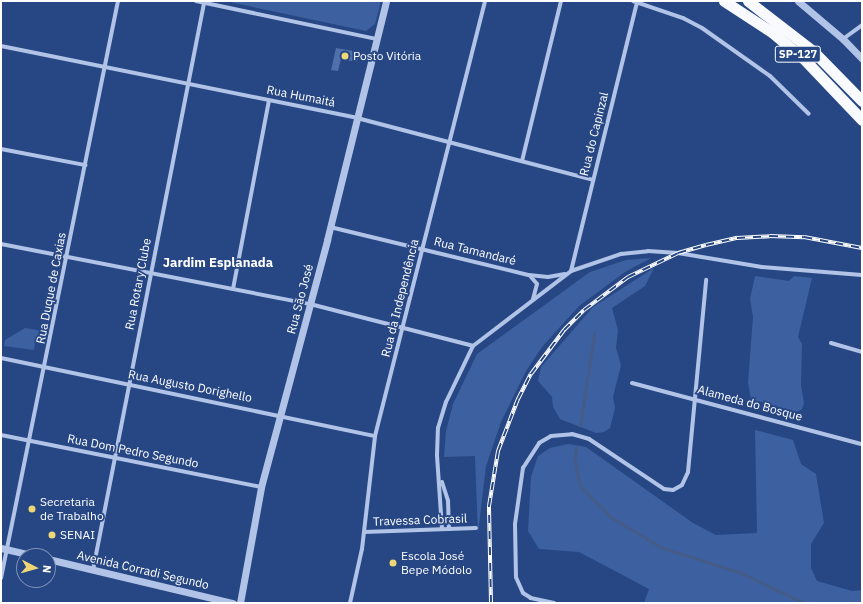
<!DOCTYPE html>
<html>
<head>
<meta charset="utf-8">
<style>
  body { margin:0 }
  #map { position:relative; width:863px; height:604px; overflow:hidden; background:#274784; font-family:"IBM Plex Sans",sans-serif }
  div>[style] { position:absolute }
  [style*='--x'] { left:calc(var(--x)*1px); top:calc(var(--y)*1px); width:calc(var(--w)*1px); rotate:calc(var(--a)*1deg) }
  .green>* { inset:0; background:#3c60a0 }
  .stream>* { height:2.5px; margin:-1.25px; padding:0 1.25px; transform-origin:1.25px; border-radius:1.25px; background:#455c88 }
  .building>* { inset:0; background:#5070ab }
  .minor>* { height:4px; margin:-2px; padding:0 2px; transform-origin:2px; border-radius:2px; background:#b1c4e7 }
  .tertiary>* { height:7px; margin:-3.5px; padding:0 3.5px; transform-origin:3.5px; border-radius:3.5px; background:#b1c4e7 }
  .trunk>* { height:11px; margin:-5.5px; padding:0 5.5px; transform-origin:5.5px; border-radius:5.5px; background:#f8fafe }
  .rail>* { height:4px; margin-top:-2px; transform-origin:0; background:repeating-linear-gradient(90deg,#274784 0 8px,#fff 0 16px); box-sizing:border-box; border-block:1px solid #fff }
  .dots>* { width:11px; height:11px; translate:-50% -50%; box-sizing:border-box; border:2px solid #274784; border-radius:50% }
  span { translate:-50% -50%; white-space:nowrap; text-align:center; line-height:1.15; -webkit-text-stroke:3.5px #274784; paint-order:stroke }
  .shield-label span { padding:1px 3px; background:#274784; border:1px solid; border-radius:3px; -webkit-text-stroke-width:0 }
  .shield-label { font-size:11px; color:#fff; font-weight:700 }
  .poi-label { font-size:12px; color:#fff }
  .left { translate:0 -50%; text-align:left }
  .street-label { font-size:12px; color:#fff }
  .neighbourhood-label { font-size:13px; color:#fff; font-weight:700 }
  .frame { position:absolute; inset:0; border:2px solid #fff; pointer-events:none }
  .north { position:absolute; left:16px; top:548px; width:40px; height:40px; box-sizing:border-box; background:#274784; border:1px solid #7d91b5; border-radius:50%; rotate:96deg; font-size:11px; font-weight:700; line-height:16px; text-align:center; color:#fff }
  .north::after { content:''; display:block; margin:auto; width:14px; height:18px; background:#efd776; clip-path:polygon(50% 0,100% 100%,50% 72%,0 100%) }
</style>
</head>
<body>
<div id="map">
  <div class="green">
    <i style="clip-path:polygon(225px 1px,381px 1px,375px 24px,366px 31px)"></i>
    <i style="clip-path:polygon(651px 258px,625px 272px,579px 306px,542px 347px,526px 371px,501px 422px,486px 466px,478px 534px,475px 456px,444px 457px,446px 431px,453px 404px,477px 354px,590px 272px,626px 260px)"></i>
    <i style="clip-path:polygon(654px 268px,645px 286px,612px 308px,618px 330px,616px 348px,621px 365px,613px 397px,615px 408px,610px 428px,604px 432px,596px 433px,560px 419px,553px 407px,552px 397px,538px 381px,541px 367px,593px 307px)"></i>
    <i style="clip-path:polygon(755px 276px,789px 281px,794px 276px,812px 278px,798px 337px,802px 344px,801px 385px,804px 403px,802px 409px,797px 412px,751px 399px,748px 383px,753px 317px,750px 299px)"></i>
    <i style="clip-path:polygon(25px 328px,42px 331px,36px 337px,34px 350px,4px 346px,5px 340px)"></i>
    <i style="clip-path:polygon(755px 430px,793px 440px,801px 464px,816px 474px,824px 523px,811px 544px,811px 568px,817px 581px,852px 591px,862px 590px,862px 603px,644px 603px,649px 589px,579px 552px,539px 549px,528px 531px,531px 477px,538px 456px,550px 448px,568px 444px,586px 447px,693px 523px,716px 535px,757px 533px)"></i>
  </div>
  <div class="stream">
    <i style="--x:580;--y:426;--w:93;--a:-81.3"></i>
    <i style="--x:577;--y:447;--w:11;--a:100"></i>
    <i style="--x:575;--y:458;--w:28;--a:80"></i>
    <i style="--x:580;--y:486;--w:44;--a:45"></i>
    <i style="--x:611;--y:517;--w:61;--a:30.8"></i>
    <i style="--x:663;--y:548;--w:80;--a:17.5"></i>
    <i style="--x:739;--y:572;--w:73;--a:25.2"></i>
  </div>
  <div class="building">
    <i style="clip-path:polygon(336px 48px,359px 52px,357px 62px,341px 59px,338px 71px,331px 70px)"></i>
  </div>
  <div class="minor">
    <i style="--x:196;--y:1;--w:185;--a:11.9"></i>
    <i style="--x:633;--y:1;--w:53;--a:18.8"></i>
    <i style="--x:683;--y:18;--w:21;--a:28"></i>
    <i style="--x:702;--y:28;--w:83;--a:35.2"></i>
    <i style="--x:770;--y:76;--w:54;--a:44.3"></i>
    <i style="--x:843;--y:39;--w:24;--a:-36"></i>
    <i style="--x:1;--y:46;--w:363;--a:11.4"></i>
    <i style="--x:357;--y:118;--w:244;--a:14.7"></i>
    <i style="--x:1;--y:149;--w:86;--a:10.8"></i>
    <i style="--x:522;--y:161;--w:165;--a:-76.3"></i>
    <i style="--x:330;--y:227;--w:205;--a:13.6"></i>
    <i style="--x:529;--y:275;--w:19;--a:6"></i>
    <i style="--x:548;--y:277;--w:17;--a:-10"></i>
    <i style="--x:1;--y:244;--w:315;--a:11"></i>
    <i style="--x:310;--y:304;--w:168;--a:14.4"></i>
    <i style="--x:571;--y:271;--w:277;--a:-76.2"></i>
    <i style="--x:531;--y:277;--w:9;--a:49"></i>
    <i style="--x:537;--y:284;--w:16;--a:105"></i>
    <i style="--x:233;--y:289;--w:192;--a:-79.2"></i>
    <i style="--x:831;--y:343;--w:32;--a:16"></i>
    <i style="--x:1;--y:358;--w:382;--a:11.8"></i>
    <i style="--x:632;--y:383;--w:238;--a:14.9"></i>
    <i style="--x:1;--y:435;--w:265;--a:11.3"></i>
    <i style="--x:442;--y:482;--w:20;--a:72"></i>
    <i style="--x:448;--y:501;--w:28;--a:88"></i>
    <i style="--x:442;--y:529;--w:74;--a:-93.9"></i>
    <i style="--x:437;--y:455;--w:27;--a:-88"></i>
    <i style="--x:438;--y:428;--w:27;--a:-73"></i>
    <i style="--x:446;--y:402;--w:62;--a:-64.3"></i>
    <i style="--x:473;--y:346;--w:123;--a:-37.4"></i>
    <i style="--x:571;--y:271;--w:53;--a:-18.8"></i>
    <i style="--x:621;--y:254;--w:27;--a:-6"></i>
    <i style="--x:648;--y:251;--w:30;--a:4"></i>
    <i style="--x:678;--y:253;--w:85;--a:9.5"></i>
    <i style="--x:762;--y:267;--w:100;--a:4.6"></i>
    <i style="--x:364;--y:532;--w:112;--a:-2"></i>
    <i style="--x:93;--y:570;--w:578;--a:-78.92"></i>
    <i style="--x:1;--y:578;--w:589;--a:-78.54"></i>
    <i style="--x:350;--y:603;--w:55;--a:-77.5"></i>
    <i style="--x:362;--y:549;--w:114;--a:-83.4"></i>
    <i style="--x:375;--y:436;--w:449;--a:-75.8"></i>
    <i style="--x:554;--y:603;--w:24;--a:-168"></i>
    <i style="--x:531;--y:598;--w:9;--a:-148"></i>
    <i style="--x:523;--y:593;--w:17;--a:-114"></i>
    <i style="--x:516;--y:577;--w:53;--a:-91.1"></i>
    <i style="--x:515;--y:524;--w:57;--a:-81.9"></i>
    <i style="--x:523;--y:468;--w:30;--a:-57"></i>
    <i style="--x:539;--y:443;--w:14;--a:-30"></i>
    <i style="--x:551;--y:436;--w:21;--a:-5"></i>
    <i style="--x:572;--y:434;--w:18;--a:16"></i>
    <i style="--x:589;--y:439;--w:90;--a:33.7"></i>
    <i style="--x:664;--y:489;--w:9;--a:6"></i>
    <i style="--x:673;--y:490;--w:10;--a:-29"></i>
    <i style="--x:682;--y:485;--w:14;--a:-65"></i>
    <i style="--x:688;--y:472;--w:193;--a:-84.6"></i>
  </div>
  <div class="tertiary">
    <i style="--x:798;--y:1;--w:59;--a:40.2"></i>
    <i style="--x:843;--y:39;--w:28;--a:46"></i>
    <i style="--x:1;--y:548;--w:35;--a:13"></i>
    <i style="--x:48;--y:559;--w:190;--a:13.4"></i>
    <i style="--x:240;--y:603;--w:118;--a:-79.7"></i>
    <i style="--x:261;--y:487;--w:256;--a:-75"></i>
    <i style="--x:327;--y:240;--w:246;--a:-76.1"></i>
  </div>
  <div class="trunk">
    <i style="--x:724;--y:1;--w:59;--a:33.1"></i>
    <i style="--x:773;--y:33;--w:38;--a:40"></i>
    <i style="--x:802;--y:57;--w:87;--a:46.4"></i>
    <i style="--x:748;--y:1;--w:82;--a:37.6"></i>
    <i style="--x:813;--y:51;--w:70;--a:45.6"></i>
  </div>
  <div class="rail">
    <i style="--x:491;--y:603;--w:97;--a:-91.2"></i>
    <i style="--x:489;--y:506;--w:56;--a:-80.7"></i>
    <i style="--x:498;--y:451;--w:56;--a:-69"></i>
    <i style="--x:518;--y:399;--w:28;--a:-63"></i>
    <i style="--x:531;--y:374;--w:55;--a:-53.1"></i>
    <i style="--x:564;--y:330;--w:28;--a:-45"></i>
    <i style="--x:584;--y:310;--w:55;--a:-36.9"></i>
    <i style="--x:628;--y:277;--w:55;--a:-25.6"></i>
    <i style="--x:678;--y:253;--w:29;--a:-16"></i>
    <i style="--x:706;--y:245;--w:32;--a:-13"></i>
    <i style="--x:737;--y:238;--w:33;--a:-3"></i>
    <i style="--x:770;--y:236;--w:34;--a:2"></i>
    <i style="--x:804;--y:237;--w:59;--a:10.7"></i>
  </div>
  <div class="dots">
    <i style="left:345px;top:56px;background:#efd776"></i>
    <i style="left:32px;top:509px;background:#efd776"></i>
    <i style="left:52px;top:535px;background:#efd776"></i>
    <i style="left:393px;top:563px;background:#efd776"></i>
  </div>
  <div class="shield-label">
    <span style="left:798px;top:54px">SP-127</span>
  </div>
  <div class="poi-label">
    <span class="left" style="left:353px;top:56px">Posto Vitória</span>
    <span class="left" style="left:40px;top:509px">Secretaria<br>de Trabalho</span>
    <span class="left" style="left:60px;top:535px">SENAI</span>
    <span class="left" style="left:401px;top:563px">Escola José<br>Bepe Módolo</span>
  </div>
  <div class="street-label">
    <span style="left:301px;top:96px;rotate:11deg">Rua Humaitá</span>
    <span style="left:594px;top:134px;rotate:-76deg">Rua do Capinzal</span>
    <span style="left:475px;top:251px;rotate:14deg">Rua Tamandaré</span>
    <span style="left:138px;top:284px;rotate:-79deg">Rua Rotary Clube</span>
    <span style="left:51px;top:288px;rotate:-79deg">Rua Duque de Caxias</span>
    <span style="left:400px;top:298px;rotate:-76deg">Rua da Independência</span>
    <span style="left:300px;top:299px;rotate:-75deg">Rua São José</span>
    <span style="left:190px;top:386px;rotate:11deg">Rua Augusto Dorighello</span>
    <span style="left:750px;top:403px;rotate:15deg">Alameda do Bosque</span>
    <span style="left:133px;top:451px;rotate:11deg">Rua Dom Pedro Segundo</span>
    <span style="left:420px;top:520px;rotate:-2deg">Travessa Cobrasil</span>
    <span style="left:143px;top:570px;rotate:13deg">Avenida Corradi Segundo</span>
  </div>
  <div class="neighbourhood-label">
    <span style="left:218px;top:263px">Jardim Esplanada</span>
  </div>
  <div class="frame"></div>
  <div class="north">N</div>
</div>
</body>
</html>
